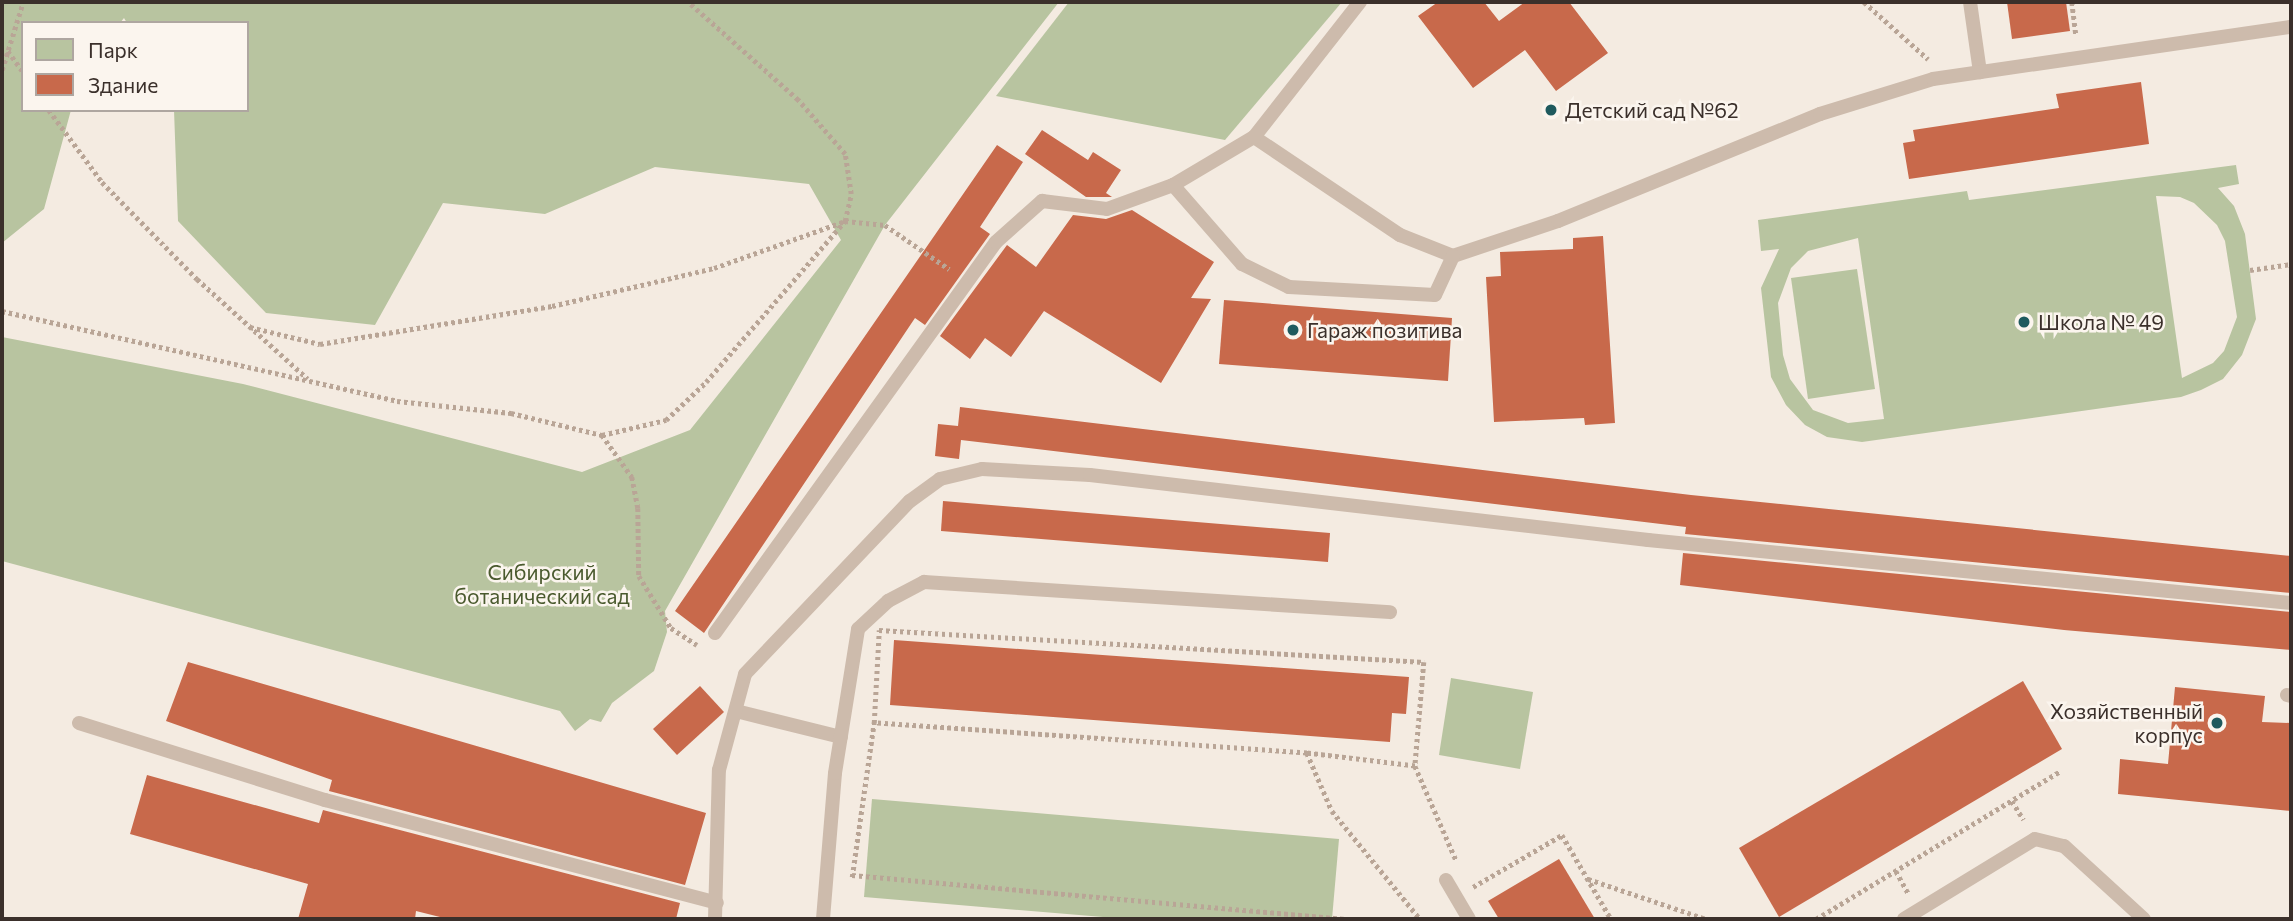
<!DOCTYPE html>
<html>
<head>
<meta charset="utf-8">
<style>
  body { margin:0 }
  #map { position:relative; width:2293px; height:921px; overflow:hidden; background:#f4ebe1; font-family:Commissioner,sans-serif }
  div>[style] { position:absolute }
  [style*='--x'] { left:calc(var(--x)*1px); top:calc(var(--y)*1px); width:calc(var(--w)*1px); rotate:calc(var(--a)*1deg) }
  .green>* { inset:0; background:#b8c4a0 }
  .building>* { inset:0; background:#c8694b }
  .path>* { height:4.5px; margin-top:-2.25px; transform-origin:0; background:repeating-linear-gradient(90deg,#b9a596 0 3.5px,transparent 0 7px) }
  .service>* { height:14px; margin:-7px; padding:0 7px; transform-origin:7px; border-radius:7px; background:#cdbbac }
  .dots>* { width:19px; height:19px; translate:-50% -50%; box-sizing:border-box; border:4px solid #fbf5ee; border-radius:50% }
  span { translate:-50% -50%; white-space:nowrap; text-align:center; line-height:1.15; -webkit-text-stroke:5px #fbf5ee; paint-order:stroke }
  .poi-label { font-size:21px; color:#3b302b }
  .left { translate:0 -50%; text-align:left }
  .right { translate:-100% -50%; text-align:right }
  .park-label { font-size:21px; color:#4a5a2e }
  .frame { position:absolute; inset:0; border:4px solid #3b302b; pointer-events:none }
  .legend { position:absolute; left:21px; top:21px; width:228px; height:91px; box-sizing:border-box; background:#fbf5ee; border:2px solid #aea6a0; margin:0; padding:9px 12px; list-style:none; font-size:21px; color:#3b302b }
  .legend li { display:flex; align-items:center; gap:14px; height:35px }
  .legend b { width:35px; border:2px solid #aea6a0 }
</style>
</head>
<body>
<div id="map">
  <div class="green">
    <i style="clip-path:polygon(2px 2px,1059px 2px,885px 225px,665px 611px,667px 632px,654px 671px,612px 703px,601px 722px,590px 719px,575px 731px,560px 711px,2px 561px,2px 337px,243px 384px,582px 472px,690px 430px,841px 240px,809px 184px,655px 167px,545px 214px,443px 203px,375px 325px,266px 313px,178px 221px,174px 110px,247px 110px,247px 23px,127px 23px,124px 18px,120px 23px,23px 23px,23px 110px,71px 110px,44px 209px,2px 243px)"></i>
    <i style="clip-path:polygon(1069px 2px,1342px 2px,1225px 140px,996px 96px)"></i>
    <i style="clip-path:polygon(evenodd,2236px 165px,2239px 184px,2218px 188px,2234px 206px,2245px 234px,2256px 319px,2242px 355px,2223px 379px,2201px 390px,2181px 397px,1862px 442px,1827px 437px,1805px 425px,1786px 405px,1771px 377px,1761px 288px,1779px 249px,1761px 251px,1758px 220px,1967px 191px,1969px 200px,2236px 165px,2156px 196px,2180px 197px,2194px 203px,2217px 225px,2225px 241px,2237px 317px,2224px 351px,2213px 363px,2182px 378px,2156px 196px,2236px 165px,1858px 238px,1884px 419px,1848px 423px,1813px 410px,1790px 379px,1783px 355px,1778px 303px,1791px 268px,1808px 251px,1858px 238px)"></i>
    <i style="clip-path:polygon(1857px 269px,1875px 389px,1808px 399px,1791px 278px)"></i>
    <i style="clip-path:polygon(1451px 678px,1533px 692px,1520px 769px,1439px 755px)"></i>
    <i style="clip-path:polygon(872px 799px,1339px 839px,1332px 919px,1127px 919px,864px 897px)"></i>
  </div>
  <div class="building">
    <i style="clip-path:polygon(1438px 2px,1484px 2px,1499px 21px,1525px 2px,1569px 2px,1608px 53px,1556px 91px,1525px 50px,1473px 88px,1418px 16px)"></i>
    <i style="clip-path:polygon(2007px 2px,2066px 2px,2070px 31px,2012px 39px)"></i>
    <i style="clip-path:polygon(2141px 82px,2149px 144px,1909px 179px,1903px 143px,1915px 141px,1913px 130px,2059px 108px,2056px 94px)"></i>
    <i style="clip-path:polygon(1042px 130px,1088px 160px,1093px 152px,1121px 170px,1106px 193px,1112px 197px,1086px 197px,1025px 154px)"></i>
    <i style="clip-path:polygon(997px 145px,1023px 162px,980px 227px,990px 234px,925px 325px,915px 318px,704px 633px,675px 611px)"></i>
    <i style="clip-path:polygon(1132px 210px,1214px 262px,1191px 298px,1211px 299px,1161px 383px,1044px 311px,1011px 357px,985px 338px,970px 359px,940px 336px,1007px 245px,1036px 267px,1073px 215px,1106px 219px)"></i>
    <i style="clip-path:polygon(1603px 236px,1615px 423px,1585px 425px,1584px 418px,1494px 422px,1486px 277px,1501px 276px,1500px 252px,1573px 249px,1573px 238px)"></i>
    <i style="clip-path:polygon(1224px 300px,1452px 318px,1448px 381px,1219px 364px)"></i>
    <i style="clip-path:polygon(960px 407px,1691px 495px,2291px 556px,2291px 593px,1685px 534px,1686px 527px,961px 440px,959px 459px,935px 456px,938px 424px,958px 426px)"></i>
    <i style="clip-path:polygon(943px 501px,1330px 533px,1328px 562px,941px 531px)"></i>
    <i style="clip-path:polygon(1683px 553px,2291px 612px,2291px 650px,2064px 630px,1680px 585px)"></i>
    <i style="clip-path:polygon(894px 640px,1409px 677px,1406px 714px,1392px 713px,1390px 742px,890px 705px)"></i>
    <i style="clip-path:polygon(188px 662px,706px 813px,685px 885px,329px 791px,332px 780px,166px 721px)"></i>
    <i style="clip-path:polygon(2023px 681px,2062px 749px,1779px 917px,1739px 848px)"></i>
    <i style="clip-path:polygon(700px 686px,724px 712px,677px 755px,653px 729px)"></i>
    <i style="clip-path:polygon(2175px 687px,2265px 696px,2262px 722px,2291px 723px,2291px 811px,2118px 794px,2120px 759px,2168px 764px)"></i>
    <i style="clip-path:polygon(147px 775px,319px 823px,323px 810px,680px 903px,676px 919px,448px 919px,416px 911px,415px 919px,298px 919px,308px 884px,130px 834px)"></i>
    <i style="clip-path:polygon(1559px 859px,1595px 919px,1499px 919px,1488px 901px)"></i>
  </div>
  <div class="path">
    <i style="--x:1864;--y:2;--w:86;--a:41.7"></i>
    <i style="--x:2072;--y:2;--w:34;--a:83"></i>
    <i style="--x:8;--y:51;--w:26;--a:54"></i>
    <i style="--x:2;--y:70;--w:71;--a:-72.8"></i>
    <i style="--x:49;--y:110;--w:89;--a:53.6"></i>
    <i style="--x:102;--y:182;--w:136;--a:45.6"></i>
    <i style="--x:197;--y:279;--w:149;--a:42"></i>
    <i style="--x:2250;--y:270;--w:41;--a:-8.3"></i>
    <i style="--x:2;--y:311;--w:405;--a:12.8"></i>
    <i style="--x:397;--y:401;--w:115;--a:6"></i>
    <i style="--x:511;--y:413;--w:94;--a:13.6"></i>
    <i style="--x:602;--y:435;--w:66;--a:-13.2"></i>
    <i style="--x:666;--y:420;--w:55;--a:-43.5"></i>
    <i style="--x:706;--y:382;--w:213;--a:-49.2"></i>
    <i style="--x:845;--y:221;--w:28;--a:-77"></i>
    <i style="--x:851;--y:194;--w:40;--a:-98.5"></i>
    <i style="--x:845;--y:154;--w:72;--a:-131"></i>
    <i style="--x:798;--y:100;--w:147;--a:-138.3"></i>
    <i style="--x:250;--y:327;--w:72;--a:13.7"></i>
    <i style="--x:320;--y:344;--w:235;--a:-9.3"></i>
    <i style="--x:552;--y:306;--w:166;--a:-13.2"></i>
    <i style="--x:714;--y:268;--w:139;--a:-19.7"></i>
    <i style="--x:845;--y:221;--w:40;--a:5.7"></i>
    <i style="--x:885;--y:225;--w:78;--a:34.5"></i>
    <i style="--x:602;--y:435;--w:52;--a:54.5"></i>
    <i style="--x:632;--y:477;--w:32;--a:79"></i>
    <i style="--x:638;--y:508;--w:68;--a:89.2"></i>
    <i style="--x:639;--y:576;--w:61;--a:58.4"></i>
    <i style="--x:671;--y:628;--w:31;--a:33"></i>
    <i style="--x:879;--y:630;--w:546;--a:3.36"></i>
    <i style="--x:1424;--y:662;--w:104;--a:94.9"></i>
    <i style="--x:1415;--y:766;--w:109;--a:-173.1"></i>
    <i style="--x:1307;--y:753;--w:434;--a:-176"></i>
    <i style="--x:874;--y:723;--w:93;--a:-86.9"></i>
    <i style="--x:1307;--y:753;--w:63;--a:66.7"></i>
    <i style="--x:1332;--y:811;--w:139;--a:50.8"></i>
    <i style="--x:1415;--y:766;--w:103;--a:66.4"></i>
    <i style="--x:2012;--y:801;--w:22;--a:58"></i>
    <i style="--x:1896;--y:871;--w:25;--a:61"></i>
    <i style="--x:852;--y:875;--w:498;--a:5.1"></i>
    <i style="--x:852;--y:877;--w:156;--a:-81.9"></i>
    <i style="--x:1588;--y:879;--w:125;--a:18.7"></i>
    <i style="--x:1473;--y:887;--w:103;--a:-30.3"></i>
    <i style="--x:1562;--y:835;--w:97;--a:59.7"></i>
    <i style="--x:1816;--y:919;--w:285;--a:-31.2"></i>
  </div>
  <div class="service">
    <i style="--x:1970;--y:2;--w:71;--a:81.9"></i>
    <i style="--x:1254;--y:137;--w:176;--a:33.9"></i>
    <i style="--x:1400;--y:235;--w:57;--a:21.6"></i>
    <i style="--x:1453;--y:256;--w:111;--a:-18.4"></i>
    <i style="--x:1558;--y:221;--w:283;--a:-22.2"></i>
    <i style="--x:1820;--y:114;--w:118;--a:-17.2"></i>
    <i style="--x:1933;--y:79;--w:362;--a:-8.3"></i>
    <i style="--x:1173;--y:185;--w:94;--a:-30.7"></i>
    <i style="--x:1254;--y:137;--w:172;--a:-51.9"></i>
    <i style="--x:715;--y:633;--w:481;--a:-54.3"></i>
    <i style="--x:996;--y:242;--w:62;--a:-41.7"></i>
    <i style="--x:1042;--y:201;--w:65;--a:7"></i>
    <i style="--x:1107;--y:209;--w:70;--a:-20"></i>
    <i style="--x:1173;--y:185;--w:105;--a:48.9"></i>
    <i style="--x:1242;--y:264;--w:52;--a:26.1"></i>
    <i style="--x:1289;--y:287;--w:146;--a:3.1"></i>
    <i style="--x:1435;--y:295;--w:43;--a:-65.2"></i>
    <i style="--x:2287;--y:695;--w:4;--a:14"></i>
    <i style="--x:736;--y:711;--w:108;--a:13.9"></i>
    <i style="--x:79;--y:723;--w:258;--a:17.4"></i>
    <i style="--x:325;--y:800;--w:405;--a:14.7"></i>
    <i style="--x:1446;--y:880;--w:45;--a:59.5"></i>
    <i style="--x:715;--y:919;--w:149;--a:-88.5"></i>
    <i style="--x:719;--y:770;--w:99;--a:-74.8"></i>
    <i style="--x:745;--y:674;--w:239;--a:-46.4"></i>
    <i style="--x:910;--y:501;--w:37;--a:-36"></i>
    <i style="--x:940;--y:479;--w:43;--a:-13.4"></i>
    <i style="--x:982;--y:469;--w:108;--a:3.2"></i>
    <i style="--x:1090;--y:475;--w:562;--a:6.64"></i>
    <i style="--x:1648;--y:540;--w:646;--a:5.6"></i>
    <i style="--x:823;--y:919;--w:146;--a:-85.3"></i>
    <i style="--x:835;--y:773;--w:146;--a:-80.9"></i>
    <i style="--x:858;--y:629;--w:41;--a:-43"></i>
    <i style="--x:888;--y:601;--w:41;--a:-27.8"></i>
    <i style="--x:924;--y:582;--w:467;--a:3.7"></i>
    <i style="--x:1904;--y:919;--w:153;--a:-31.4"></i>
    <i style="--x:2035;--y:839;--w:30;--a:14"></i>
    <i style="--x:2064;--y:846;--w:108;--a:42.4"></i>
  </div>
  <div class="dots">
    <i style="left:1551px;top:110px;background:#1f5a5e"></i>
    <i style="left:2024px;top:322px;background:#1f5a5e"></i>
    <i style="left:1293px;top:330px;background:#1f5a5e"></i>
    <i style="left:2217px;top:723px;background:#1f5a5e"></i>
  </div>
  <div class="poi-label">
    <span class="left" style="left:1565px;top:110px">Детский сад №62</span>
    <span class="left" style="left:2038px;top:322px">Школа № 49</span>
    <span class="left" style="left:1307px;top:330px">Гараж позитива</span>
    <span class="right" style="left:2203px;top:723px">Хозяйственный<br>корпус</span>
  </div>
  <div class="park-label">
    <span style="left:542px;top:584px">Сибирский<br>ботанический сад</span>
  </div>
  <div class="frame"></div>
  <ul class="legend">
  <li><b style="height:19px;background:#b8c4a0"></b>Парк</li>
  <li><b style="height:19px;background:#c8694b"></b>Здание</li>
  </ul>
</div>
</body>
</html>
